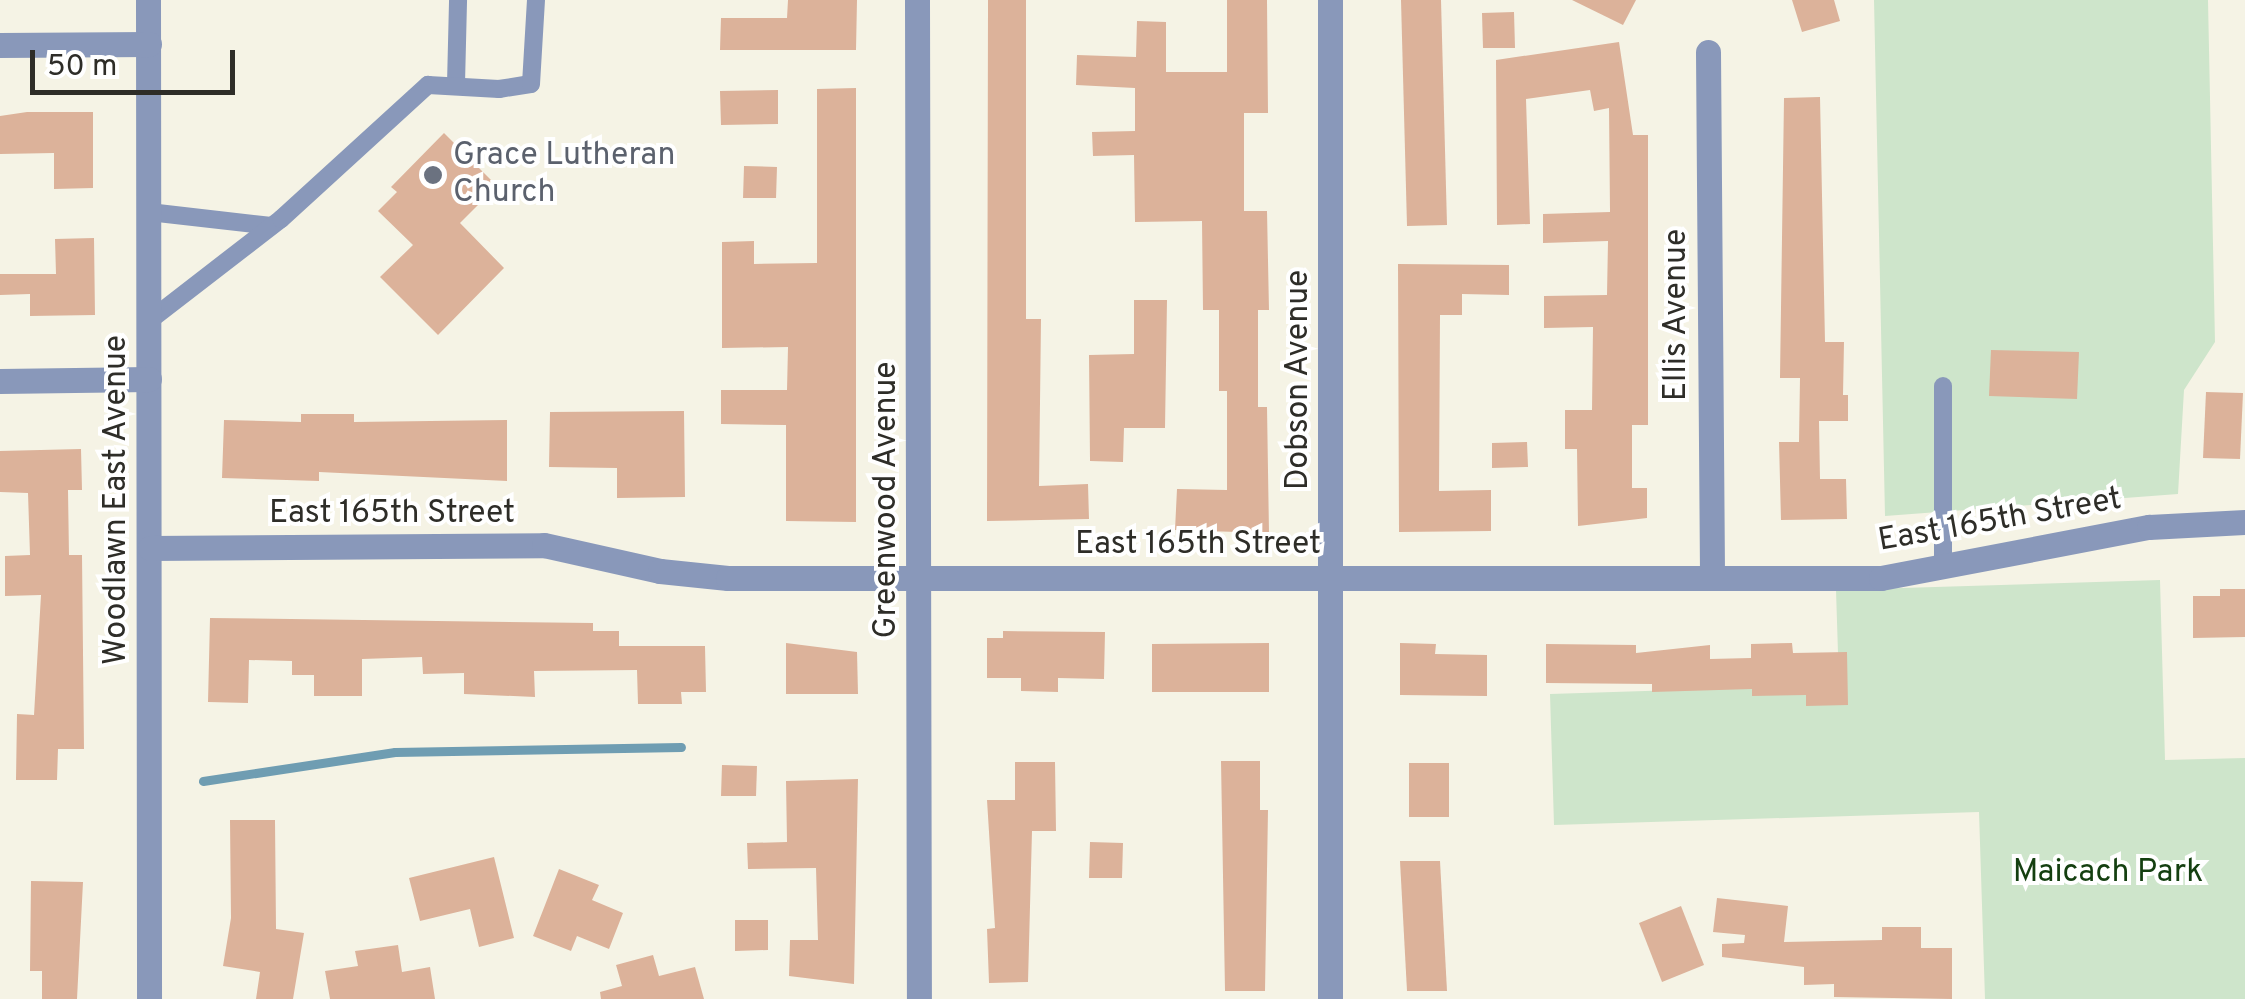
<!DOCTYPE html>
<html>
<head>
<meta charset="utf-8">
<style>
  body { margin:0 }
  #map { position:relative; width:2245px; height:999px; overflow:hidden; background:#f5f3e5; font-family:Overpass,sans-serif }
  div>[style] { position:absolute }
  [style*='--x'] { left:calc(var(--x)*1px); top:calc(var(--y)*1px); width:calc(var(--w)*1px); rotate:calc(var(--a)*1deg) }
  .green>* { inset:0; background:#cee5cb }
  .stream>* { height:9px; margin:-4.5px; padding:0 4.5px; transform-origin:4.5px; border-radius:4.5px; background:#6f9db2 }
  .building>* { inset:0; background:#dcb29a }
  .service>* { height:18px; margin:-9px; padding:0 9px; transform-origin:9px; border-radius:9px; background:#8998ba }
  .minor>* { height:25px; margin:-12.5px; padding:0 12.5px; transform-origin:12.5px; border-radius:12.5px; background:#8998ba }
  .dots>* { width:28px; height:28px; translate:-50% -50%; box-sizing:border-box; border:5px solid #fff; border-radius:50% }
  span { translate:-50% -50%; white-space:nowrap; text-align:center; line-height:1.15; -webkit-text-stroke:8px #fff; paint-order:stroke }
  .worship-label { font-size:32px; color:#5b616d }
  .left { translate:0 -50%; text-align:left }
  .street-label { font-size:32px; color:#2e2d28 }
  .park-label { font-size:32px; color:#143f10 }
  .scale { position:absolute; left:30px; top:50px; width:205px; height:45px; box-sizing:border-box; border:5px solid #2e2d28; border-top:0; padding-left:12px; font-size:30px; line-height:35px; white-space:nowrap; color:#2e2d28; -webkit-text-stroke:8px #fff; paint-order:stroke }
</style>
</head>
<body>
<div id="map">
  <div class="green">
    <i style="clip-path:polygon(1874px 0,2208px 0,2215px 342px,2184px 390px,2178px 494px,1885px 516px)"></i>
    <i style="clip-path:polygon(2160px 580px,2165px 760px,2245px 758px,2245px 999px,1985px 999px,1979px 812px,1554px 825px,1550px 694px,1839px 685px,1836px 590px)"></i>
  </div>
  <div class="stream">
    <i style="--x:203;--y:781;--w:194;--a:-8.6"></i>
    <i style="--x:395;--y:752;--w:286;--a:-1"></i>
  </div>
  <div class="building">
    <i style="clip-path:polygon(788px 0,857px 0,856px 50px,720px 50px,721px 18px,787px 18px)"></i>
    <i style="clip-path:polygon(988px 0,1026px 0,1026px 319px,1041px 319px,1039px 486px,1088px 484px,1089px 519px,987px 521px)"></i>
    <i style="clip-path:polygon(1227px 0,1267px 0,1268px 113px,1244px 113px,1244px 211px,1267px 211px,1269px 310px,1258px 310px,1258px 407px,1267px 407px,1269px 533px,1175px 530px,1177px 489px,1227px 490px,1227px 391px,1219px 391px,1219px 310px,1203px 310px,1202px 221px,1135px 222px,1134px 155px,1093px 156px,1092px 132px,1135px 131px,1135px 88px,1076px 85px,1077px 55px,1136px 57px,1137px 21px,1166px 22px,1166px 72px,1227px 72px)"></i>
    <i style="clip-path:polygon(1401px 0,1441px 0,1447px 225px,1407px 226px)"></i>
    <i style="clip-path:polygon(1572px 0,1636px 0,1623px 25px)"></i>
    <i style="clip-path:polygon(1792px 0,1834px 0,1840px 21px,1802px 32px)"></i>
    <i style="clip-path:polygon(1514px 12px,1515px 48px,1483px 48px,1482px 13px)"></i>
    <i style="clip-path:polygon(1619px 42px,1633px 135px,1648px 135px,1648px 425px,1632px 425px,1632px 488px,1647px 488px,1647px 518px,1578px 526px,1577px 449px,1565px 449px,1565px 410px,1592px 410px,1593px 327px,1544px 328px,1544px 296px,1607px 295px,1608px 241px,1543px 243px,1543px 214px,1610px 212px,1609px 108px,1594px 111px,1590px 90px,1526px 99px,1530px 224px,1497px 225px,1496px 60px)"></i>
    <i style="clip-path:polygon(856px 88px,856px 522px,786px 521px,786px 425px,721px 424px,721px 390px,787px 390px,788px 347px,722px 348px,722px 242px,754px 241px,754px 264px,817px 263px,817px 89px)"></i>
    <i style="clip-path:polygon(778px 90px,778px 124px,721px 125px,720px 91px)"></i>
    <i style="clip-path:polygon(1820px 97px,1825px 342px,1844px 342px,1843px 395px,1848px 395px,1848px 421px,1819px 421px,1820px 479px,1846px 479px,1847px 519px,1781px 520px,1779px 442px,1799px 442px,1800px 378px,1780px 378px,1784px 98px)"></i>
    <i style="clip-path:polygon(27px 112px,93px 112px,93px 188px,54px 189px,54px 153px,0 154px,0 116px)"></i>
    <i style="clip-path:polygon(444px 133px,497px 186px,460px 223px,504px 268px,438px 335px,380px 277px,413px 245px,378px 211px,397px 192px,391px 187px)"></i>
    <i style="clip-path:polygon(744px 166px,777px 167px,776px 198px,743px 198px)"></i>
    <i style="clip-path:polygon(94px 238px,95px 315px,30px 316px,30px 294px,0 295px,0 274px,56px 274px,55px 239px)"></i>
    <i style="clip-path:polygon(1398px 264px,1509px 265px,1509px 295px,1462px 294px,1462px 315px,1440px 315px,1439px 491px,1491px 490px,1491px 531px,1399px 532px)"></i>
    <i style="clip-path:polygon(1134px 300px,1167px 300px,1165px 428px,1124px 428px,1123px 462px,1090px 461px,1089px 355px,1134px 354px)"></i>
    <i style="clip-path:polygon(1991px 350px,2079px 352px,2077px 399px,1989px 396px)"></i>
    <i style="clip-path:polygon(2206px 392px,2243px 393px,2240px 459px,2203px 458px)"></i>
    <i style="clip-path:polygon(684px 411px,685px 497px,617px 498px,617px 468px,549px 467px,550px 412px)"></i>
    <i style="clip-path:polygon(301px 414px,354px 414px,354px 422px,507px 420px,507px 481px,319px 472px,319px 481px,222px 478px,224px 420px,301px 422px)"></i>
    <i style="clip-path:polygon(1527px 442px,1528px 467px,1492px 468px,1492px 443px)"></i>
    <i style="clip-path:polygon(81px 449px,82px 490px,68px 490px,69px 555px,82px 555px,84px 749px,58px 749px,57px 780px,16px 780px,17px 714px,34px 715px,41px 595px,5px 596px,5px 556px,30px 555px,28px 493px,0 492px,0 451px)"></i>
    <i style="clip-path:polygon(2220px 589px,2245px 589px,2245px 637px,2193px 638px,2193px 596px,2220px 596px)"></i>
    <i style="clip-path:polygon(210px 618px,593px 623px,593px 631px,619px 631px,619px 646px,705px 646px,706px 692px,681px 692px,682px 704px,638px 704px,637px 670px,534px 671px,535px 697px,464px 694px,464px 673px,423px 674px,422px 657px,362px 659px,362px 696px,314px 696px,314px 675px,292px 675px,292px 661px,249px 660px,248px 703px,208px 702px)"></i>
    <i style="clip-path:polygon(1003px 631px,1105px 632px,1104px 679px,1058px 678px,1058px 692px,1021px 691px,1021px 678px,987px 678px,987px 638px,1003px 638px)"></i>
    <i style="clip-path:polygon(786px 643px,857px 652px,858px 694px,786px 694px)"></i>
    <i style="clip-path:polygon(1269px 643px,1269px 692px,1152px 692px,1152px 644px)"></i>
    <i style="clip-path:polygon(1400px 643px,1436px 644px,1435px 654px,1487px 655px,1487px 696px,1400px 695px)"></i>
    <i style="clip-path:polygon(1792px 643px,1793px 653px,1847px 652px,1848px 705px,1806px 706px,1806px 695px,1752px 696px,1752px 689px,1652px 692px,1652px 684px,1546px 683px,1546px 644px,1636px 645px,1636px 653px,1710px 645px,1710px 659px,1751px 658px,1751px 644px)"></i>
    <i style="clip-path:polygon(1221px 761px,1260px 761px,1260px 810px,1268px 810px,1265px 991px,1225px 991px)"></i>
    <i style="clip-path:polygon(1015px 762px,1055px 762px,1056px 831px,1032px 831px,1028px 982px,989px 983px,987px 929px,995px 928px,987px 800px,1015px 800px)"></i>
    <i style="clip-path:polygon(1409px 763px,1449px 763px,1449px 817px,1409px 817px)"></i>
    <i style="clip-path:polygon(722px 765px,757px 766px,756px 796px,721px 796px)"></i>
    <i style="clip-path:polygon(858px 779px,854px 984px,789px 976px,790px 940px,818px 940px,816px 868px,748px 869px,747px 843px,787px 842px,786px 781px)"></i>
    <i style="clip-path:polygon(230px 820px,275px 820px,276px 929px,304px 933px,293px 999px,256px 999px,260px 972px,223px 966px,231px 918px)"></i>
    <i style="clip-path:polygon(1090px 842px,1123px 843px,1122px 878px,1089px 878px)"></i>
    <i style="clip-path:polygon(494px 857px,514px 938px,479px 947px,470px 909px,420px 921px,409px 878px)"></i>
    <i style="clip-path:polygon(1400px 861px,1440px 861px,1447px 991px,1407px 991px)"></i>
    <i style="clip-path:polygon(559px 869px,599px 885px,592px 900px,623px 913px,609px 949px,577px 936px,571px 951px,533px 936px)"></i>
    <i style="clip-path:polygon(31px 881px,83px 882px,77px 999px,42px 999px,42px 971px,30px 971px)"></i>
    <i style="clip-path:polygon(1717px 898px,1788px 906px,1784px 942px,1882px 940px,1882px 927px,1921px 927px,1921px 948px,1952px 948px,1952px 999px,1834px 997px,1834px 984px,1804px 985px,1804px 967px,1722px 957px,1722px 944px,1744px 943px,1745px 935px,1713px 932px)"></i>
    <i style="clip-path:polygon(1681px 906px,1704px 965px,1662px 982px,1639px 923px)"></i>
    <i style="clip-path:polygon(735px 920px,768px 920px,768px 950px,735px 951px)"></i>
    <i style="clip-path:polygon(398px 945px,402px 972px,430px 967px,435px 999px,330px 999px,325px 971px,358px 966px,355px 951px)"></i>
    <i style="clip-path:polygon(653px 955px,659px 976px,695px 967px,704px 999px,601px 999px,600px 992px,622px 986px,616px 965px)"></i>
  </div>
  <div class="service">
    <i style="--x:456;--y:84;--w:84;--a:-88.6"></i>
    <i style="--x:149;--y:212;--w:123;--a:6.5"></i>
    <i style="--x:149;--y:321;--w:167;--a:-37.7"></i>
    <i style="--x:281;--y:219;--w:199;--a:-42.4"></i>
    <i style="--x:428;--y:85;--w:71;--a:3.2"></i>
    <i style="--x:499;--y:89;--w:32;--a:-9"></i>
    <i style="--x:531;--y:84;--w:84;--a:-86.6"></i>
    <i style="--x:1943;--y:569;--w:183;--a:-90"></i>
  </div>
  <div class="minor">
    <i style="--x:148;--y:0;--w:999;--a:89.94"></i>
    <i style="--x:917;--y:0;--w:999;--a:89.89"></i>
    <i style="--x:0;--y:45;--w:149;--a:-0.4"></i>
    <i style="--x:1708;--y:52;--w:525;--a:89.56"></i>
    <i style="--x:0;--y:381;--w:149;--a:-0.8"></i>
    <i style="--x:150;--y:548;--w:394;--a:-0.4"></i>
    <i style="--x:544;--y:545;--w:119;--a:12.6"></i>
    <i style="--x:660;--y:571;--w:68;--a:5.9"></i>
    <i style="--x:728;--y:578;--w:1153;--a:0"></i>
    <i style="--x:1881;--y:578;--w:273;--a:-10.8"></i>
    <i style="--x:2149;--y:527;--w:96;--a:-3"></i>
    <i style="--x:1330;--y:999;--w:999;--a:-90"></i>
  </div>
  <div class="dots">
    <i style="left:433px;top:175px;background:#6b7280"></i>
  </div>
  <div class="worship-label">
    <span class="left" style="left:453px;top:175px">Grace Lutheran<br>Church</span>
  </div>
  <div class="street-label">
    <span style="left:1677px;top:315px;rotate:-90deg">Ellis Avenue</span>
    <span style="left:1299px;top:380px;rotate:-90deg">Dobson Avenue</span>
    <span style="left:117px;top:500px;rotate:-90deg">Woodlawn East Avenue</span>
    <span style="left:887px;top:500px;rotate:-90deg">Greenwood Avenue</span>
    <span style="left:392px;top:514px">East 165th Street</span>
    <span style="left:2000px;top:521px;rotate:-10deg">East 165th Street</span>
    <span style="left:1198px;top:545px">East 165th Street</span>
  </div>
  <div class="park-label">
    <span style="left:2108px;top:873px">Maicach Park</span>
  </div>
  <div class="scale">50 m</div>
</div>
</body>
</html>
